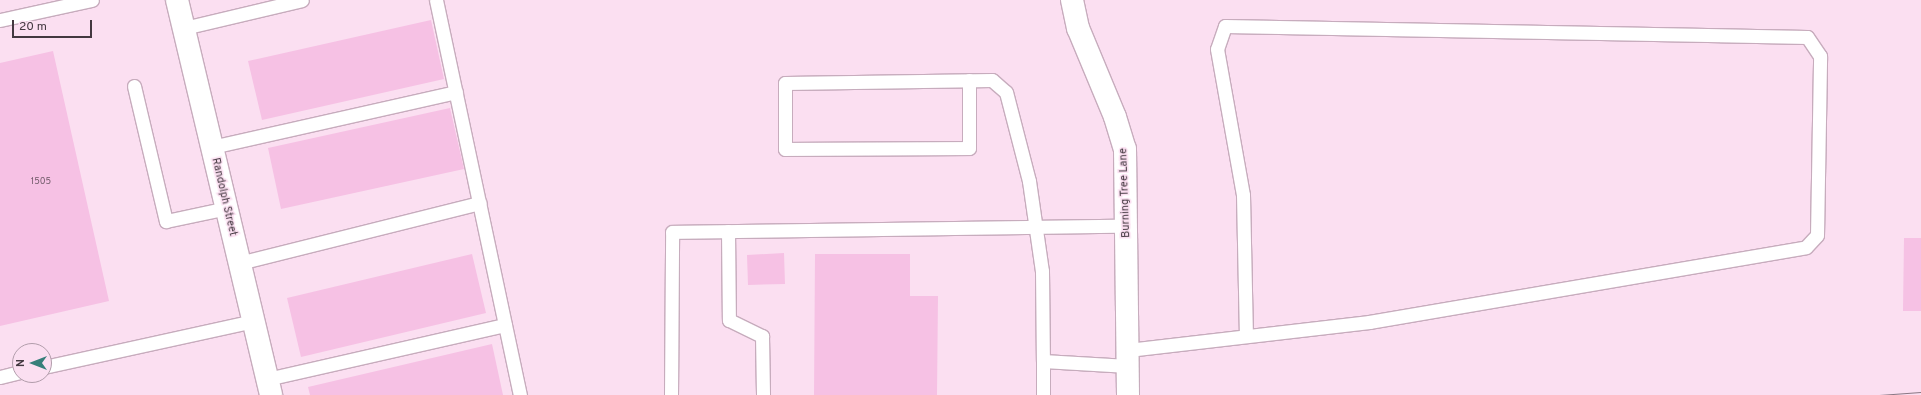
<!DOCTYPE html>
<html>
<head>
<meta charset="utf-8">
<style>
  body { margin:0 }
  #map { position:relative; width:1921px; height:395px; overflow:hidden; background:#fbdff1; font-family:Overpass,sans-serif }
  div>[style] { position:absolute }
  [style*='--x'] { left:calc(var(--x)*1px); top:calc(var(--y)*1px); width:calc(var(--w)*1px); rotate:calc(var(--a)*1deg) }
  .building>* { inset:0; background:#f6c1e4 }
  .roads { filter:drop-shadow(1px 0 #c7acbd) drop-shadow(-1px 0 #c7acbd) drop-shadow(0 1px #c7acbd) drop-shadow(0 -1px #c7acbd) }
  .lane>* { height:13px; margin:-6.5px; padding:0 6.5px; transform-origin:6.5px; border-radius:6.5px; background:#fff }
  .street>* { height:22px; margin:-11px; padding:0 11px; transform-origin:11px; border-radius:11px; background:#fff }
  .tram>* { height:1px; margin:-0.5px; padding:0 0.5px; transform-origin:0.5px; border-radius:0.5px; background:#897783 }
  span { translate:-50% -50%; white-space:nowrap; text-align:center; line-height:1.15; -webkit-text-stroke:3px #fbdff1; paint-order:stroke }
  .number-label { font-size:9px; color:#705a69 }
  .number-label span { -webkit-text-stroke-width:0 }
  .street-label { font-size:11px; color:#433840 }
  .north { position:absolute; left:12px; top:343px; width:40px; height:40px; box-sizing:border-box; background:#fbdff1; border:1px solid #b19caa; border-radius:50%; rotate:270deg; font-size:11px; font-weight:700; line-height:16px; text-align:center; color:#433840 }
  .north::after { content:''; display:block; margin:auto; width:14px; height:18px; background:#377f7a; clip-path:polygon(50% 0,100% 100%,50% 72%,0 100%) }
  .scale { position:absolute; left:12px; top:20px; width:80px; height:18px; box-sizing:border-box; border:2px solid #433840; border-top:0; padding-left:5px; font-size:12px; line-height:14px; white-space:nowrap; color:#433840; -webkit-text-stroke:3px #fbdff1; paint-order:stroke }
</style>
</head>
<body>
<div id="map">
  <div class="building">
    <i style="clip-path:polygon(431px 20px,444px 79px,262px 120px,248px 61px)"></i>
    <i style="clip-path:polygon(53px 51px,109px 301px,0 326px,0 63px)"></i>
    <i style="clip-path:polygon(450px 108px,464px 169px,281px 209px,268px 148px)"></i>
    <i style="clip-path:polygon(1904px 238px,1921px 238px,1921px 311px,1903px 311px)"></i>
    <i style="clip-path:polygon(784px 253px,785px 284px,748px 285px,747px 255px)"></i>
    <i style="clip-path:polygon(472px 254px,486px 313px,301px 357px,287px 298px)"></i>
    <i style="clip-path:polygon(815px 254px,910px 254px,910px 296px,938px 296px,937px 395px,814px 395px)"></i>
    <i style="clip-path:polygon(492px 344px,503px 395px,310px 395px,308px 387px)"></i>
  </div>
  <div class="roads">
    <div class="lane">
      <i style="--x:436;--y:0;--w:404;--a:78"></i>
      <i style="--x:0;--y:20;--w:94;--a:-12.3"></i>
      <i style="--x:184;--y:28;--w:121;--a:-13.3"></i>
      <i style="--x:969;--y:80;--w:68;--a:90"></i>
      <i style="--x:969;--y:148;--w:184;--a:179.7"></i>
      <i style="--x:785;--y:149;--w:66;--a:-90"></i>
      <i style="--x:785;--y:83;--w:207;--a:-0.8"></i>
      <i style="--x:992;--y:80;--w:18;--a:41"></i>
      <i style="--x:1006;--y:92;--w:92;--a:75.5"></i>
      <i style="--x:1029;--y:181;--w:91;--a:81.8"></i>
      <i style="--x:1042;--y:271;--w:90;--a:89.4"></i>
      <i style="--x:1043;--y:361;--w:85;--a:3.4"></i>
      <i style="--x:134;--y:86;--w:139;--a:76.7"></i>
      <i style="--x:166;--y:221;--w:62;--a:-12"></i>
      <i style="--x:212;--y:147;--w:250;--a:-12.7"></i>
      <i style="--x:728;--y:231;--w:89;--a:89.4"></i>
      <i style="--x:729;--y:320;--w:37;--a:26"></i>
      <i style="--x:762;--y:336;--w:59;--a:89"></i>
      <i style="--x:239;--y:263;--w:248;--a:-14"></i>
      <i style="--x:1128;--y:350;--w:243;--a:-6.6"></i>
      <i style="--x:1369;--y:322;--w:443;--a:-9.7"></i>
      <i style="--x:1806;--y:247;--w:16;--a:-47"></i>
      <i style="--x:1817;--y:235;--w:179;--a:-89"></i>
      <i style="--x:1820;--y:56;--w:23;--a:-124"></i>
      <i style="--x:1807;--y:37;--w:582;--a:-178.92"></i>
      <i style="--x:1225;--y:26;--w:24;--a:109"></i>
      <i style="--x:1217;--y:49;--w:148;--a:79.9"></i>
      <i style="--x:1243;--y:195;--w:141;--a:88.8"></i>
      <i style="--x:44;--y:367;--w:214;--a:-12.4"></i>
      <i style="--x:0;--y:377;--w:21;--a:-14"></i>
      <i style="--x:267;--y:379;--w:244;--a:-12.8"></i>
      <i style="--x:671;--y:395;--w:163;--a:-89.6"></i>
      <i style="--x:672;--y:232;--w:456;--a:-0.8"></i>
      <i style="--x:1043;--y:395;--w:34;--a:-90"></i>
    </div>
    <div class="street">
      <i style="--x:177;--y:0;--w:406;--a:76.6"></i>
      <i style="--x:1072;--y:0;--w:29;--a:78"></i>
      <i style="--x:1078;--y:28;--w:96;--a:67.4"></i>
      <i style="--x:1115;--y:117;--w:34;--a:73"></i>
      <i style="--x:1125;--y:149;--w:246;--a:89.3"></i>
    </div>
  </div>
  <div class="tram">
    <i style="--x:1879;--y:395;--w:42;--a:-4.1"></i>
  </div>
  <div class="number-label">
    <span style="left:41px;top:182px">1505</span>
  </div>
  <div class="street-label">
    <span style="left:1125px;top:193px;rotate:-92deg">Burning Tree Lane</span>
    <span style="left:224px;top:197px;rotate:77deg">Randolph Street</span>
  </div>
  <div class="north">N</div>
  <div class="scale">20 m</div>
</div>
</body>
</html>
